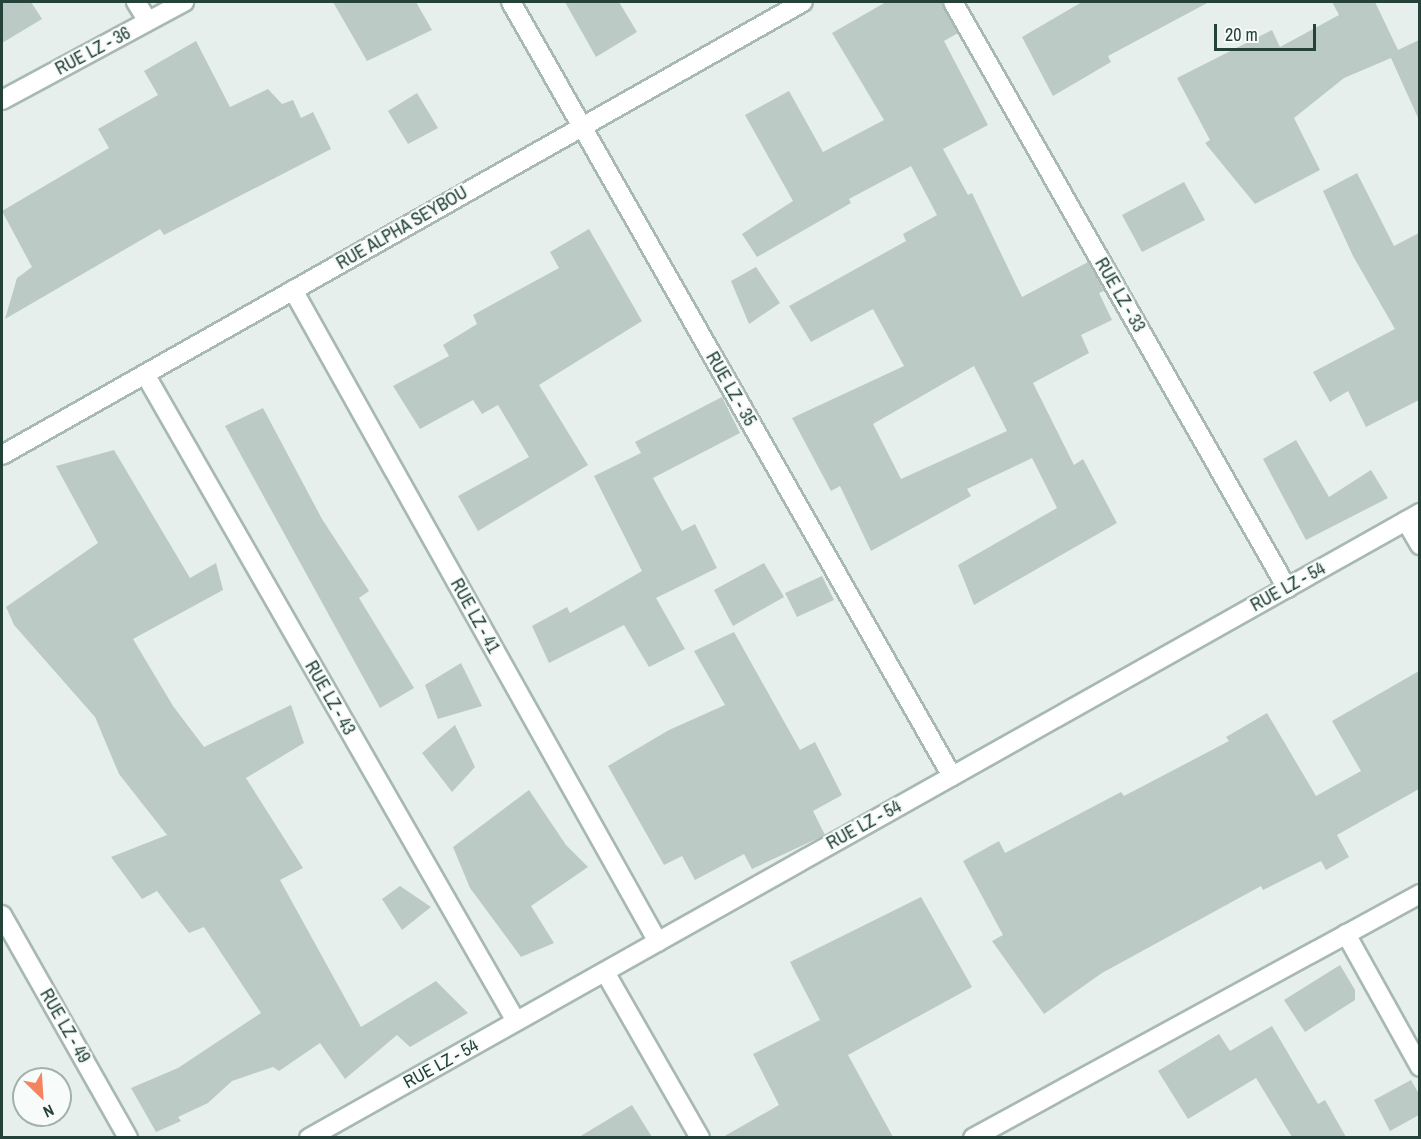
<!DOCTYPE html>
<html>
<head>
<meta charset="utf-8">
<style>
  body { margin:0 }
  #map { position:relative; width:1421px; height:1139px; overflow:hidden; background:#e6efeb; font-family:"Archivo Narrow",sans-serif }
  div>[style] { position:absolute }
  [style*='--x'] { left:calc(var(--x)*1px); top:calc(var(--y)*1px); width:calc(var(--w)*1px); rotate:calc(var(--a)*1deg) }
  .building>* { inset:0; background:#bbcac4 }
  .roads { filter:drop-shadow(2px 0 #a8b8b2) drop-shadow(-2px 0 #a8b8b2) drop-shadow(0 2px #a8b8b2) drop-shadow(0 -2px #a8b8b2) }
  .minor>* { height:18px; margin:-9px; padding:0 9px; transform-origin:9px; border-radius:9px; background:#fff }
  span { translate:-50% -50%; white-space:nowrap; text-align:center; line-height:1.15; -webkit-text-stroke:4.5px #f7fbf9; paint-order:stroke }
  .street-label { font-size:18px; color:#24423a }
  .frame { position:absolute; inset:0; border:3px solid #24423a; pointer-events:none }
  .north { position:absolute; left:12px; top:1067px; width:60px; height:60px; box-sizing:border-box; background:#f7fbf9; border:2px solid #a3b1ad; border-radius:50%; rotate:155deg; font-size:16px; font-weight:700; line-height:24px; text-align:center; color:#24423a }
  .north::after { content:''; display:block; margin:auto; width:21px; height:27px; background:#f4845f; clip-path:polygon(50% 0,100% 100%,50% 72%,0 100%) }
  .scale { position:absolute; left:1214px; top:24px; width:102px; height:27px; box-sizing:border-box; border:3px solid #24423a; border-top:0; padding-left:8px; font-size:18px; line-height:21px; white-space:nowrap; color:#24423a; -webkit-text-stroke:4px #f7fbf9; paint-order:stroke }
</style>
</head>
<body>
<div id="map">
  <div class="building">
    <i style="clip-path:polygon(2px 2px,31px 2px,42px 19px,2px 43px)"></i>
    <i style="clip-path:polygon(333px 2px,416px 2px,432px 30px,367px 61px)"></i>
    <i style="clip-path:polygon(565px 2px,619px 2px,637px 32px,596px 57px)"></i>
    <i style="clip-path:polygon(evenodd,886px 2px,941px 2px,958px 33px,944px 41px,988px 125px,943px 149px,968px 195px,972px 193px,1022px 297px,1088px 262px,1104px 291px,1099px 293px,1112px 320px,1081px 335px,1089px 353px,1033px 383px,1074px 465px,1083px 459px,1117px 523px,974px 605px,958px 565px,1057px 508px,1032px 458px,967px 489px,971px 496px,871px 551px,840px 486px,831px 491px,792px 418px,904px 366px,873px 309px,811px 342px,789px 306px,906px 241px,903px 234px,937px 215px,911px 166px,849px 199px,851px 203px,757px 257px,742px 234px,793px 201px,745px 115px,789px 91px,823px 152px,884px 120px,832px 33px,886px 2px,974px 366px,1007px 431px,901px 479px,873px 424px,974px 366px)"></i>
    <i style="clip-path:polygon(1082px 2px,1209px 2px,1108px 56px,1111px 62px,1053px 96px,1022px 37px)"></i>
    <i style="clip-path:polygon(1332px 2px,1375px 2px,1398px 50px,1419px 40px,1419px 120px,1391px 58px,1344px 78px,1294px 118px,1320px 170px,1255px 204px,1205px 143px,1210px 140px,1177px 78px,1272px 30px,1280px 47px,1339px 15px)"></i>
    <i style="clip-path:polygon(196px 41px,230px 107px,268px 89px,282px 104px,293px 100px,301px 118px,313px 112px,331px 149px,164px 235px,160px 229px,5px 319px,17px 278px,32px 267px,2px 211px,109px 148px,98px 129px,158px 95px,144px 71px)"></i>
    <i style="clip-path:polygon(417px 93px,438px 128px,408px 144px,388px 111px)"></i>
    <i style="clip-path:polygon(1357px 173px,1394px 246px,1419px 233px,1419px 400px,1366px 427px,1348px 391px,1330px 402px,1313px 372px,1395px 329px,1353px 256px,1323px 191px)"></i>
    <i style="clip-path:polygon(1184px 182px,1205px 220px,1142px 252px,1122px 215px)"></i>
    <i style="clip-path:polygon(589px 229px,642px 321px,539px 385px,588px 465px,478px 531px,458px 496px,529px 457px,498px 405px,482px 414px,473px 400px,420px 429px,393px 386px,449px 356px,443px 345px,477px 324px,473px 315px,559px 268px,550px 252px)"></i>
    <i style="clip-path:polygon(756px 267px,780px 303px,749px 324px,731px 281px)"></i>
    <i style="clip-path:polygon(722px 397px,740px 433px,653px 478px,682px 531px,695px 524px,717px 568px,656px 598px,685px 649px,649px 667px,624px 625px,549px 663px,532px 626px,567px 607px,570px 613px,642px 571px,594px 476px,641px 453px,635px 442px)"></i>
    <i style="clip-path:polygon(263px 408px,322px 519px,369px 591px,359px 598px,414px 688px,380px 708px,225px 426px)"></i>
    <i style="clip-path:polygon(1296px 440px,1329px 497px,1371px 470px,1388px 498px,1306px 540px,1263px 459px)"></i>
    <i style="clip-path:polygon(114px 450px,190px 578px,216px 563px,223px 590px,133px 639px,173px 706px,204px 747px,291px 705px,304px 743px,246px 778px,303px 868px,280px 880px,361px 1027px,436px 981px,468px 1013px,410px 1047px,397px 1035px,345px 1079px,320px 1043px,279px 1071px,273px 1067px,232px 1081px,208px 1103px,178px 1117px,181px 1121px,156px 1132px,131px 1088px,178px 1068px,261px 1013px,204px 927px,189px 933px,157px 891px,142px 899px,111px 857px,167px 835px,119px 774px,95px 717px,14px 625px,6px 607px,98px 543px,56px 466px)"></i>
    <i style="clip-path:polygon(764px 563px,784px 597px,733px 626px,714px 590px)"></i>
    <i style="clip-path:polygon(822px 576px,834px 600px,797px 617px,785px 593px)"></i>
    <i style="clip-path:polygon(734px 632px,800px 750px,815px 742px,842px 795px,813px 811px,825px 835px,752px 869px,744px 854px,695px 880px,682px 856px,664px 865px,608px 766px,669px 730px,725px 705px,694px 651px)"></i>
    <i style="clip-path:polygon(461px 663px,482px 706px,438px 719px,425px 685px)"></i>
    <i style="clip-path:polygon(1419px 671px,1419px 789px,1337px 835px,1349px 857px,1326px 870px,1321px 861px,1263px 890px,1261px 886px,1102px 973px,1044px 1014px,992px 941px,1003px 935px,963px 861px,999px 841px,1005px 853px,1121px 792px,1124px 796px,1229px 741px,1226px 737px,1267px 713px,1316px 796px,1361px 771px,1332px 721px)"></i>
    <i style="clip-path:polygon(455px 725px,475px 767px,452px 792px,422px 753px)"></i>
    <i style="clip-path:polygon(529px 790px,566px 845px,588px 867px,531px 906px,554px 943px,521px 957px,470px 888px,453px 847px)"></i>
    <i style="clip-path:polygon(400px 886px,431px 907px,402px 930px,382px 899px)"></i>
    <i style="clip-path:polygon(921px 897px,972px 987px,848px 1055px,893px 1137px,723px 1137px,779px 1105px,753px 1054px,820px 1020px,790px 962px)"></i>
    <i style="clip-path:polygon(1340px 965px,1355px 990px,1355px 1000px,1305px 1032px,1284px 1000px)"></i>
    <i style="clip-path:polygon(1272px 1026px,1318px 1104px,1325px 1100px,1346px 1137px,1292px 1137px,1256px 1078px,1188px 1119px,1158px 1071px,1219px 1034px,1230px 1051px)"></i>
    <i style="clip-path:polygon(1411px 1080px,1419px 1094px,1419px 1115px,1390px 1131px,1374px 1100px)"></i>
    <i style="clip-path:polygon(632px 1105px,652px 1137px,579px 1137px)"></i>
  </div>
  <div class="roads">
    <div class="minor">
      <i style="--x:136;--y:2;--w:22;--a:58"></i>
      <i style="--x:511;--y:2;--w:891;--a:60.33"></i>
      <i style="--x:953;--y:2;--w:675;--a:60.32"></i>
      <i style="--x:2;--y:100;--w:207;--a:-28.3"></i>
      <i style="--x:293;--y:290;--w:747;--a:60.76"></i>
      <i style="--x:145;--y:374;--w:746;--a:60.17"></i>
      <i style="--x:2;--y:455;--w:920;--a:-29.49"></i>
      <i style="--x:1406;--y:521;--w:28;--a:60"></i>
      <i style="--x:2;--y:915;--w:256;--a:60.5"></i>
      <i style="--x:1346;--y:934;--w:152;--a:60.9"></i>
      <i style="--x:605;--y:972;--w:191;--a:60.2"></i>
      <i style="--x:309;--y:1138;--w:1275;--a:-29.36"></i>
      <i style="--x:973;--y:1138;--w:509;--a:-28.63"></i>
    </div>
  </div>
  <div class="street-label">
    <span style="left:93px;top:51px;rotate:-28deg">RUE LZ - 36</span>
    <span style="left:402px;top:228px;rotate:-30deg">RUE ALPHA SEYBOU</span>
    <span style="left:1120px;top:295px;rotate:60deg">RUE LZ - 33</span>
    <span style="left:731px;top:389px;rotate:60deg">RUE LZ - 35</span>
    <span style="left:1288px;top:587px;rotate:-29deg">RUE LZ - 54</span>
    <span style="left:475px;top:616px;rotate:61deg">RUE LZ - 41</span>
    <span style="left:330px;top:698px;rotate:60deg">RUE LZ - 43</span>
    <span style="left:864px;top:825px;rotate:-29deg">RUE LZ - 54</span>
    <span style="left:65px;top:1026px;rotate:60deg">RUE LZ - 49</span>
    <span style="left:441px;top:1064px;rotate:-29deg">RUE LZ - 54</span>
  </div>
  <div class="frame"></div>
  <div class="north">N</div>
  <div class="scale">20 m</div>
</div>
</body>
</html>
